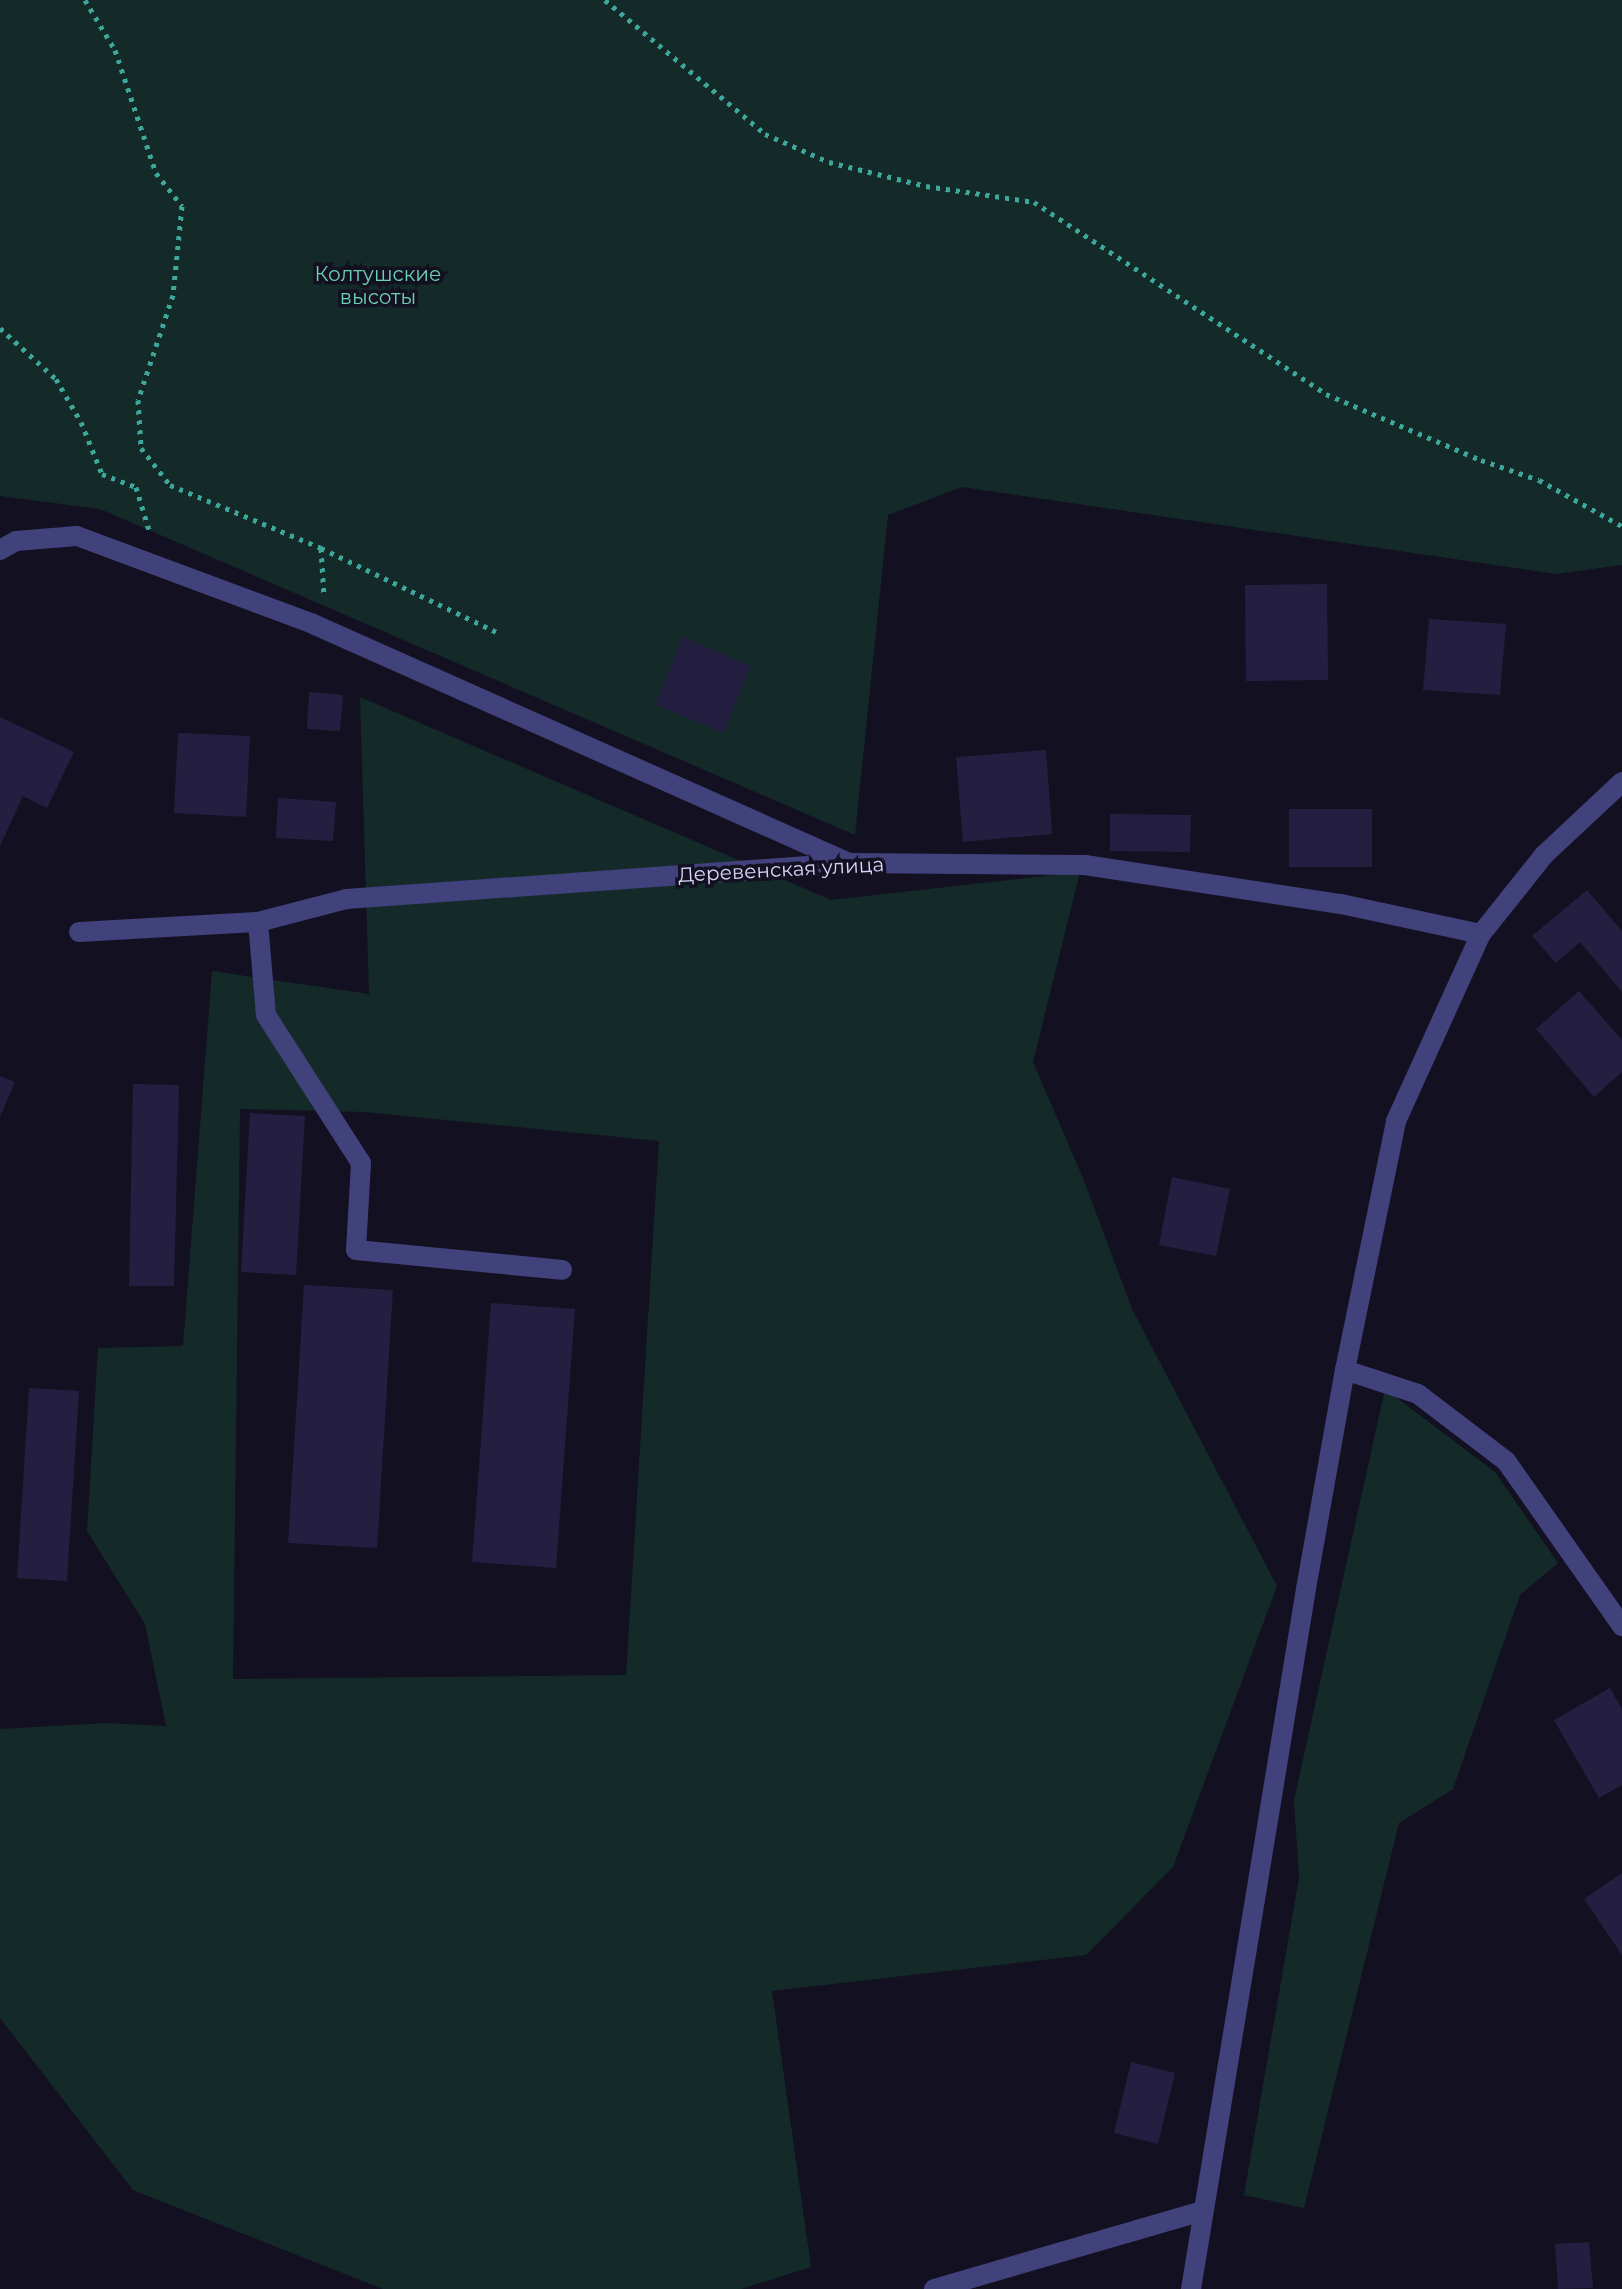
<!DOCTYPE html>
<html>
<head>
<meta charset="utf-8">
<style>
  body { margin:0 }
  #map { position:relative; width:1622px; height:2289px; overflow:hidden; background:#131021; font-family:Montserrat,sans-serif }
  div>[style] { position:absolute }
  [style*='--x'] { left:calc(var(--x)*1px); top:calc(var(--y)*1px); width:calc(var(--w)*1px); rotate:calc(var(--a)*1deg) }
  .green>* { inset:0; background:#142a29 }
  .building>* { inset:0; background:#241f40 }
  .path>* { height:5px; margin-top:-2.5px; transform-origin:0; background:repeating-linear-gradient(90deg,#3da79c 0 4px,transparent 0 10px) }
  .minor>* { height:20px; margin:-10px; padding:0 10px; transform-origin:10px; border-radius:10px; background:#41417b }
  span { translate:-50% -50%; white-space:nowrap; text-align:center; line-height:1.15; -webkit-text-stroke:7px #131021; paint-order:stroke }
  .park-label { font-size:20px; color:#6ad1b3 }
  .street-label { font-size:20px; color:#d8d6fa }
</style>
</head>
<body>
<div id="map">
  <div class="green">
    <i style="clip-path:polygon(0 0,1622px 0,1622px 565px,1556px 574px,962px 487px,888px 515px,855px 835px,100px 509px,0 496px)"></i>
    <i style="clip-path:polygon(evenodd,360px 697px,831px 900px,1080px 872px,1033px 1062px,1083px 1178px,1132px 1309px,1277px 1586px,1173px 1867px,1086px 1955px,772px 1991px,811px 2267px,741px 2289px,383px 2289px,133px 2190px,0 2018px,0 1729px,106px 1723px,166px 1726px,145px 1624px,87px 1531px,98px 1348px,183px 1346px,212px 971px,369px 994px,360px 697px,240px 1109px,365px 1112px,659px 1141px,626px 1675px,233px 1679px,240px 1109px)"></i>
    <i style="clip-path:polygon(1385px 1389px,1495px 1472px,1558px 1563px,1520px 1595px,1453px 1789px,1399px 1823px,1304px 2208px,1244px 2195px,1299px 1878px,1294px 1800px)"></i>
  </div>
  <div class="building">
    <i style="clip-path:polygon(1327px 584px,1328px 680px,1246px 681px,1245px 585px)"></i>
    <i style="clip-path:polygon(1429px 619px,1506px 624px,1500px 695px,1423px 690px)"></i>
    <i style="clip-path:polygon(683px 637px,751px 666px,723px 733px,655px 705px)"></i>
    <i style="clip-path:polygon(309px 692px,343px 695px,340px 731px,307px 729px)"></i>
    <i style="clip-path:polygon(0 717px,74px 752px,47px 808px,23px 796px,0 846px)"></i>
    <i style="clip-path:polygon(178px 733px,250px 736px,246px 817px,174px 813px)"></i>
    <i style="clip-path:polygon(1046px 750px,1052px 834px,963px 842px,956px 757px)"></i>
    <i style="clip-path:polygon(278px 798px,336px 802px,333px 841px,276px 838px)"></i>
    <i style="clip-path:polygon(1289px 809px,1372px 809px,1372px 867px,1289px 867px)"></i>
    <i style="clip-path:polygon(1110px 814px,1191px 815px,1190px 852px,1110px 851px)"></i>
    <i style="clip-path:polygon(1587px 890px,1622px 931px,1622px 992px,1580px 942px,1556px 963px,1532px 936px)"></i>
    <i style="clip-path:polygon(1579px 991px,1622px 1040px,1622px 1072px,1594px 1097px,1536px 1029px)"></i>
    <i style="clip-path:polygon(0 1076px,15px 1082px,0 1117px)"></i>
    <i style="clip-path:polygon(133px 1084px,179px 1085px,174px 1286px,129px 1286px)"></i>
    <i style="clip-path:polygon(250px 1113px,305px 1116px,296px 1275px,241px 1272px)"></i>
    <i style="clip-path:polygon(1172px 1177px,1230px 1189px,1216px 1256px,1159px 1245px)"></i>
    <i style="clip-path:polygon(304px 1285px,393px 1290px,377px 1548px,288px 1543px)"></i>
    <i style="clip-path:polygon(491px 1303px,575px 1309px,556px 1568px,472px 1562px)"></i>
    <i style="clip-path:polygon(29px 1388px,79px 1391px,67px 1581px,17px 1578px)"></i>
    <i style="clip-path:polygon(1610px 1688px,1622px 1709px,1622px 1785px,1599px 1798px,1554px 1720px)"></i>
    <i style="clip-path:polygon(1622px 1873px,1622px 1955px,1584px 1899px)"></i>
    <i style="clip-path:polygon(1131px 2062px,1175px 2073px,1158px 2144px,1114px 2133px)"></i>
    <i style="clip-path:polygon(1589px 2242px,1593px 2288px,1558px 2289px,1555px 2244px)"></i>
  </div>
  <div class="path">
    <i style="--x:85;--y:0;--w:58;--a:59"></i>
    <i style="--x:115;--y:50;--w:130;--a:71.6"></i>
    <i style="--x:156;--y:173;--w:42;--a:51.8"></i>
    <i style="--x:182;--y:206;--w:89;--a:95.8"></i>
    <i style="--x:173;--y:295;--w:111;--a:108.4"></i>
    <i style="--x:138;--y:400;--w:48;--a:86.4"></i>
    <i style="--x:141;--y:448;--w:47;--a:51.9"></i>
    <i style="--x:170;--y:485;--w:164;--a:22.6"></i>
    <i style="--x:321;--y:548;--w:194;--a:25.6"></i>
    <i style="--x:605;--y:0;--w:209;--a:39.9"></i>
    <i style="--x:765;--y:134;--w:70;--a:23.6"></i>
    <i style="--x:829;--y:162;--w:100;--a:13.9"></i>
    <i style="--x:926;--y:186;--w:109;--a:8.4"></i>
    <i style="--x:1034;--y:202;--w:349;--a:33.3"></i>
    <i style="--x:1326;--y:394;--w:168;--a:23.1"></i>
    <i style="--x:1481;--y:460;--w:61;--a:19"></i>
    <i style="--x:1539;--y:480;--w:95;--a:29"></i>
    <i style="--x:0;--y:328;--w:76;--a:42.3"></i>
    <i style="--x:56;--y:379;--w:50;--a:59.8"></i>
    <i style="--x:81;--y:422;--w:56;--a:68"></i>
    <i style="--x:102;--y:474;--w:36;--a:21"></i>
    <i style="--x:136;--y:487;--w:45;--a:73.2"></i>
    <i style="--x:321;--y:548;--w:49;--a:86.5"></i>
  </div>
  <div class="minor">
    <i style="--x:0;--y:550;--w:18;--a:-29"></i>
    <i style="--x:16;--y:541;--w:61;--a:-4.7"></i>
    <i style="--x:77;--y:536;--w:252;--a:20.4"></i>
    <i style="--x:313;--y:624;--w:585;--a:24.02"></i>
    <i style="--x:258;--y:922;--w:93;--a:85.1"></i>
    <i style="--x:266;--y:1015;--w:176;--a:57.3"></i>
    <i style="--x:361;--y:1163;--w:87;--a:93.3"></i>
    <i style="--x:356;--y:1250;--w:207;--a:5.5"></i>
    <i style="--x:79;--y:932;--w:179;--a:-3.2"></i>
    <i style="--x:258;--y:922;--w:91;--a:-14.6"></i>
    <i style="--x:346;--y:899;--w:505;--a:-4.09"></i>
    <i style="--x:850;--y:863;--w:235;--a:0.5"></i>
    <i style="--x:1085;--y:865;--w:259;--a:8.7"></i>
    <i style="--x:1341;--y:904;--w:143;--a:12.1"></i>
    <i style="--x:1345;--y:1370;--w:77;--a:18.2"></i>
    <i style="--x:1418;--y:1394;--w:111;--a:37.3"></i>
    <i style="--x:1506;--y:1461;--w:202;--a:54.9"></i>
    <i style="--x:934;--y:2289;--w:280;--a:-16.2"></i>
    <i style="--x:1191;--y:2289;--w:715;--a:-80.67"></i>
    <i style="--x:1307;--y:1583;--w:216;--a:-79.9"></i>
    <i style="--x:1345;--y:1370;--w:254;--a:-78.4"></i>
    <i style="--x:1396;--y:1121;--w:205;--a:-65.6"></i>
    <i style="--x:1481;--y:934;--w:101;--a:-51.4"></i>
    <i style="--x:1544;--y:855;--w:107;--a:-43.1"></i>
  </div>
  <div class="park-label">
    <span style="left:378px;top:286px">Колтушские<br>высоты</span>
  </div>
  <div class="street-label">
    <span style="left:781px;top:870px;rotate:-3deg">Деревенская улица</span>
  </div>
</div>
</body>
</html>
